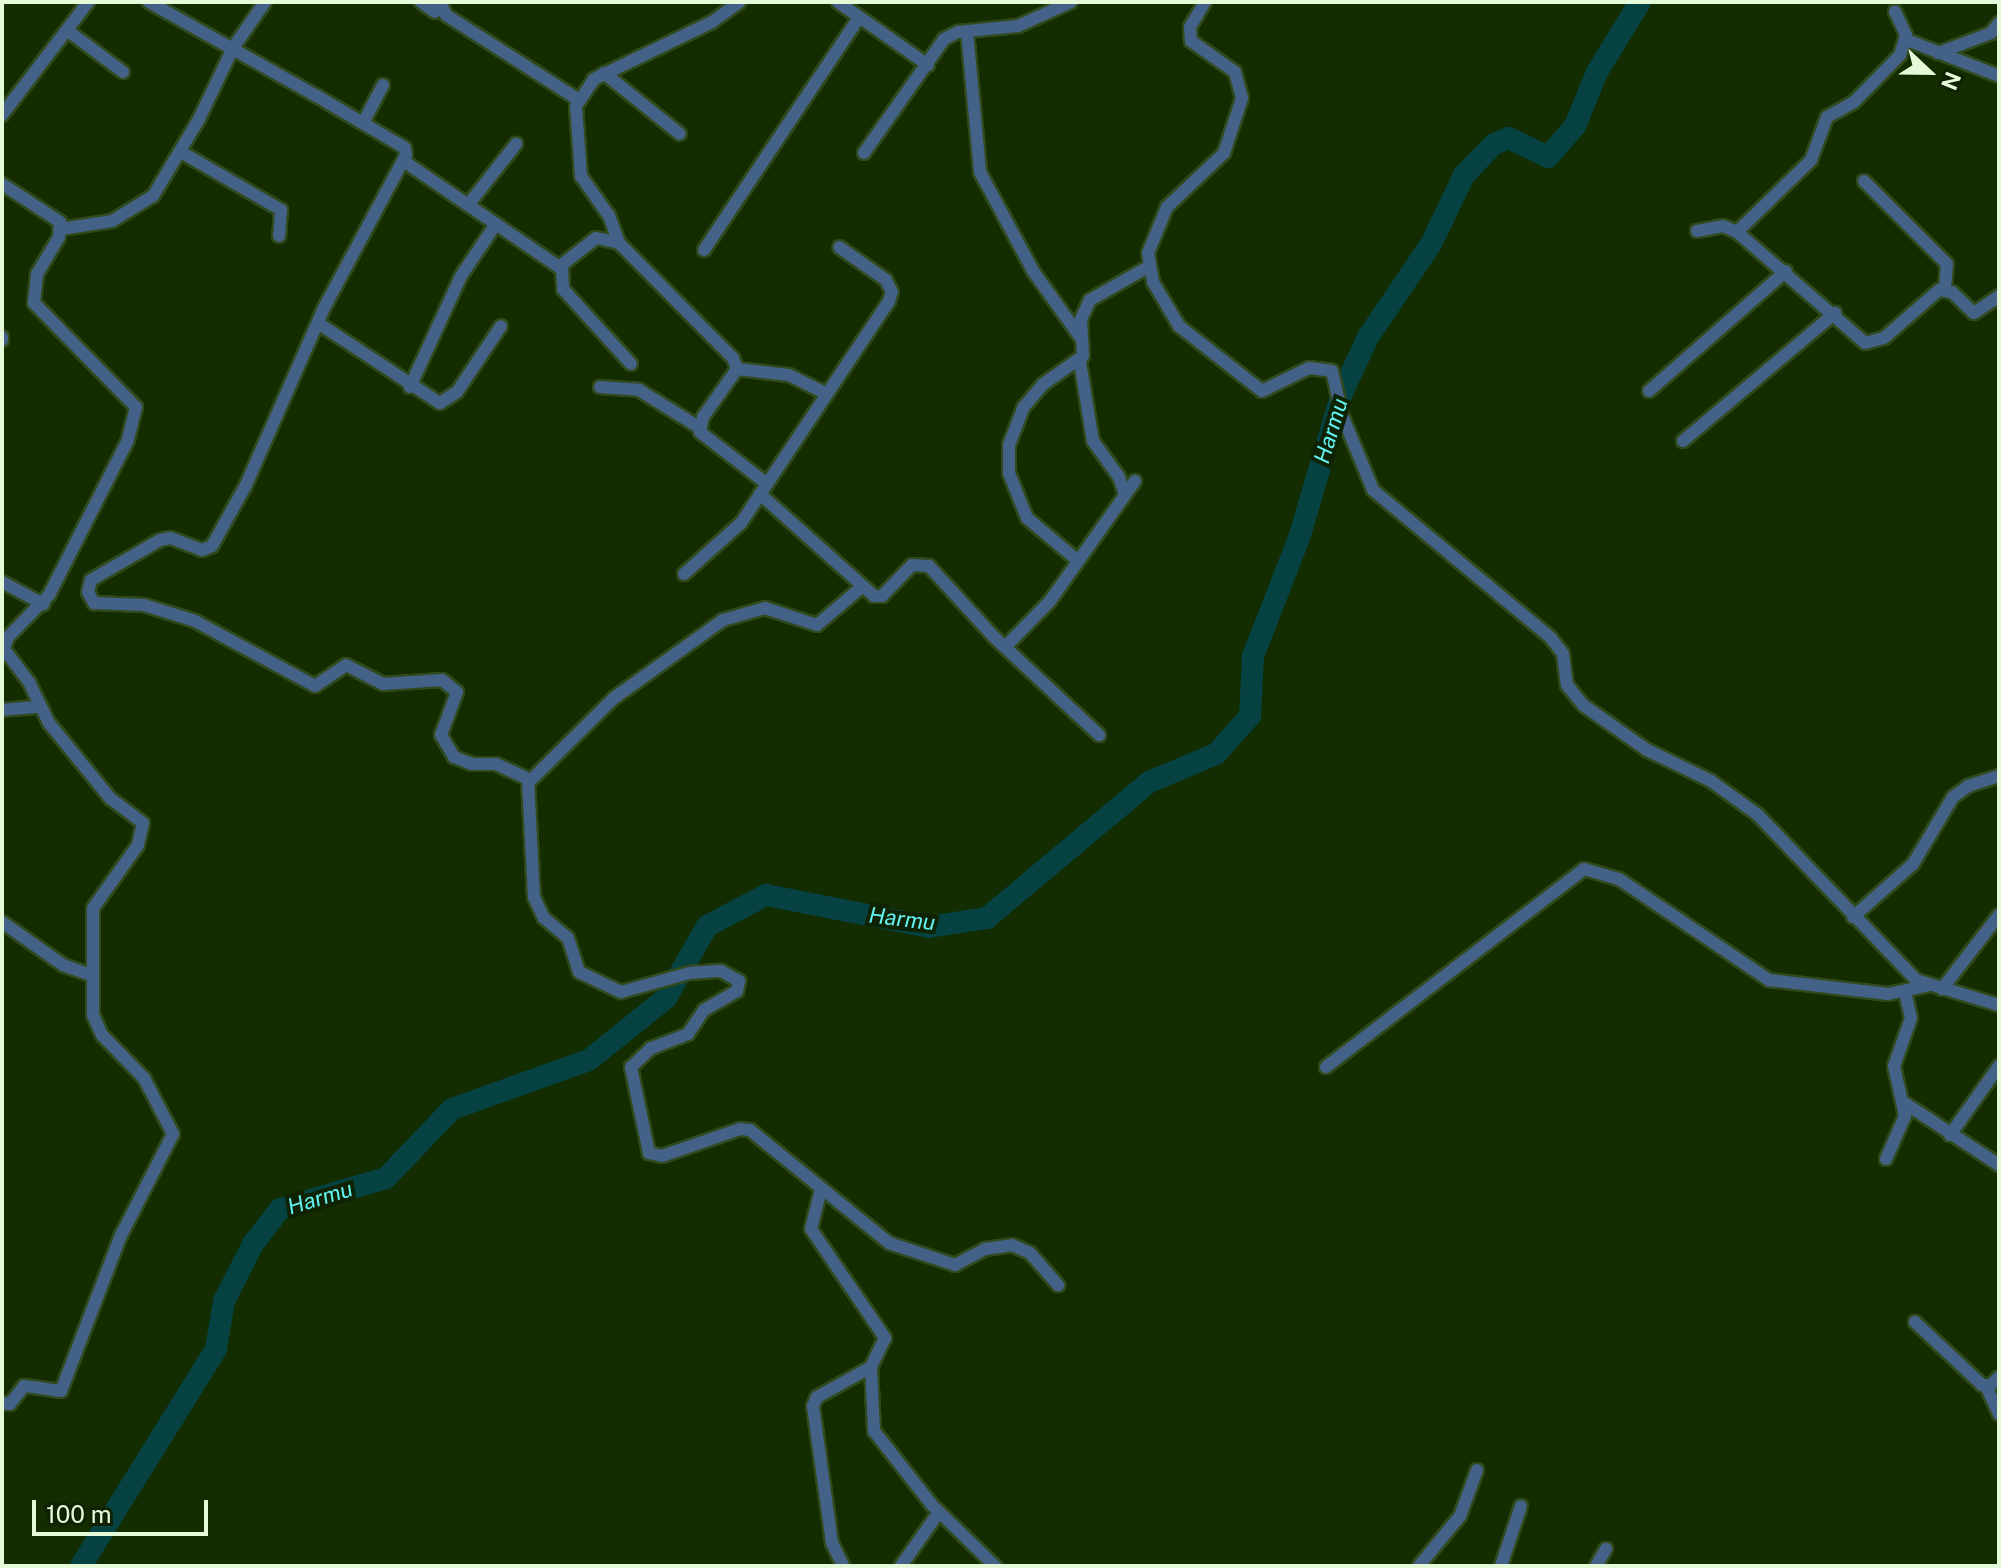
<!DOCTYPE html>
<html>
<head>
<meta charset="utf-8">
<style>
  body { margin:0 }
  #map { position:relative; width:2001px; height:1568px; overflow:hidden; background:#132d00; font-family:"Public Sans",sans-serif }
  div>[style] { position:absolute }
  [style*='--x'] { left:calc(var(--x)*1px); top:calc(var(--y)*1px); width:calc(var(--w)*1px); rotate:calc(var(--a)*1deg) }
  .river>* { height:22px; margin:-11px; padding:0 11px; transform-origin:11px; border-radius:11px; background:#064242 }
  .roads { filter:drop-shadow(2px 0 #304a1e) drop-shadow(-2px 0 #304a1e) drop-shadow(0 2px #304a1e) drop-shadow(0 -2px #304a1e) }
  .minor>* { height:12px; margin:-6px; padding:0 6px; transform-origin:6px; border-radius:6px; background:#446287 }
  span { translate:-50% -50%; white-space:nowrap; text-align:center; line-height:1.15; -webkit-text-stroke:8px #0f2203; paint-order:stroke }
  .water-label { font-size:22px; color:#62f4f3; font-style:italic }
  .frame { position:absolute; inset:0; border:4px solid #e4fad8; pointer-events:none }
  .north { position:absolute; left:1889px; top:32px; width:80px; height:80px; -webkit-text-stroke:6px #0f2203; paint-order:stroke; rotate:112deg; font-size:22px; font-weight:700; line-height:32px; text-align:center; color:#e4fad8 }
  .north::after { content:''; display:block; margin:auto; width:28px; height:36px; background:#e4fad8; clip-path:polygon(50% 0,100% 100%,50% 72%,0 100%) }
  .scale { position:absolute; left:32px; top:1500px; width:176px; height:36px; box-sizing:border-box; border:4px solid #e4fad8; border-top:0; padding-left:10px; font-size:24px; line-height:28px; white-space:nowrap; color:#e4fad8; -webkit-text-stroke:6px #0f2203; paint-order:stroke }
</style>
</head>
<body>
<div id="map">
  <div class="river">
    <i style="--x:81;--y:1566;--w:256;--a:-58.1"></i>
    <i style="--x:216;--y:1349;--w:49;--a:-80.5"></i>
    <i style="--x:224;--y:1301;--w:64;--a:-63"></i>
    <i style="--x:253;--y:1244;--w:44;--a:-52.4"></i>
    <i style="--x:280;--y:1209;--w:110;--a:-16.3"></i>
    <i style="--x:386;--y:1178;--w:95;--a:-46.3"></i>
    <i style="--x:452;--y:1109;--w:145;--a:-19.7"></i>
    <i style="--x:589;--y:1060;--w:99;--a:-38.8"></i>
    <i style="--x:666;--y:998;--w:83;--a:-60.3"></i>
    <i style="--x:707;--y:926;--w:67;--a:-27.7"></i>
    <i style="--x:766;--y:895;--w:166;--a:11.1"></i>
    <i style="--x:929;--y:927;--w:59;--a:-8.8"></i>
    <i style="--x:987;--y:918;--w:212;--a:-40"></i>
    <i style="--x:1149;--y:782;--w:73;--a:-22.7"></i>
    <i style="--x:1216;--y:754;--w:51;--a:-48.2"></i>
    <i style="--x:1250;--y:716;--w:60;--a:-87.1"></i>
    <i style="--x:1253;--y:656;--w:127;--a:-68.7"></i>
    <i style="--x:1299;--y:538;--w:151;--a:-73.5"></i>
    <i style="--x:1342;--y:393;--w:62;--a:-65.1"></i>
    <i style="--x:1368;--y:337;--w:112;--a:-55.9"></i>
    <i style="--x:1431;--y:244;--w:76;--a:-64.4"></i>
    <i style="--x:1464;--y:175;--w:43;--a:-45.9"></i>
    <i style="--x:1494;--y:144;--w:16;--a:-22"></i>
    <i style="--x:1509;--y:138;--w:43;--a:26"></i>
    <i style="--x:1548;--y:157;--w:41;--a:-48.9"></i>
    <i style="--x:1575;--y:126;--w:58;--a:-67.8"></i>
    <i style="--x:1597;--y:72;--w:82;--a:-58.4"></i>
  </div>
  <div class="roads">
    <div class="minor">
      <i style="--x:149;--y:2;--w:190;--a:29.3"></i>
      <i style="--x:315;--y:95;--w:104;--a:30.5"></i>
      <i style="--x:405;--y:148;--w:7;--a:82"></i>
      <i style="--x:406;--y:155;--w:174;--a:118.2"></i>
      <i style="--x:324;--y:308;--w:193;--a:113.8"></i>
      <i style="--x:246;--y:485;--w:70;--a:119.1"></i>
      <i style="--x:212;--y:546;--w:11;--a:158"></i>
      <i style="--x:202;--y:550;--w:34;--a:-159"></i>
      <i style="--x:170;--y:538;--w:10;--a:169"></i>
      <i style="--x:160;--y:540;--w:80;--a:149.9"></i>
      <i style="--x:91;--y:580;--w:12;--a:104"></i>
      <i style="--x:88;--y:592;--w:13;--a:61"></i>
      <i style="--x:94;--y:603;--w:50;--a:2.3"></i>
      <i style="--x:144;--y:605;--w:53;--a:17.4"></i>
      <i style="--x:195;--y:621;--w:136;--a:28.4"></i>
      <i style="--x:315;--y:686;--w:37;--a:-34"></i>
      <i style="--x:346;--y:665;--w:42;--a:27.2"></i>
      <i style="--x:383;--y:684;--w:59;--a:-3.9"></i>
      <i style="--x:442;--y:680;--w:19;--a:39"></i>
      <i style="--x:457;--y:692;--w:46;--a:110.4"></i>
      <i style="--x:441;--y:735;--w:26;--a:59"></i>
      <i style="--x:454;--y:757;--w:19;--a:21"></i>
      <i style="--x:472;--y:764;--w:24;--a:0"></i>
      <i style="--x:496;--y:764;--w:38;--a:25"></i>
      <i style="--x:531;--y:780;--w:117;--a:-44.7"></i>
      <i style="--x:614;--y:698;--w:134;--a:-35.6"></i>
      <i style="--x:723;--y:620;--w:44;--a:-15.9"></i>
      <i style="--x:765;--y:608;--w:55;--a:18.1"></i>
      <i style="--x:817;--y:625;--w:60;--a:-40.3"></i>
      <i style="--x:421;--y:2;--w:17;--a:36"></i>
      <i style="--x:440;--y:2;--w:14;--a:65"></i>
      <i style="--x:446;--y:15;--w:158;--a:32.6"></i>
      <i style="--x:838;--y:2;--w:110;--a:35"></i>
      <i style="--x:1205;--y:2;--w:29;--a:121"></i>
      <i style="--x:1190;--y:27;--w:14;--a:86"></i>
      <i style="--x:1191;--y:41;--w:54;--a:35.2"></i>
      <i style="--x:1235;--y:72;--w:27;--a:75"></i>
      <i style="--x:1242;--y:98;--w:58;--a:108.1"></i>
      <i style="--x:1224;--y:153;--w:79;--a:136.5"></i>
      <i style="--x:1167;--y:207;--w:50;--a:112.4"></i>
      <i style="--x:1148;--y:253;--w:29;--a:80"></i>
      <i style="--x:1153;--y:282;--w:51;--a:59.4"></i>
      <i style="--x:1179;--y:326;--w:105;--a:38.1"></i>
      <i style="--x:1262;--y:391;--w:52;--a:-26.1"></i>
      <i style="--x:1309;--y:368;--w:23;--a:7"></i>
      <i style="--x:1332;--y:371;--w:45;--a:77.2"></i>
      <i style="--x:1342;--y:415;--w:81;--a:67.5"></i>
      <i style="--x:1373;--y:490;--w:231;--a:39.7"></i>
      <i style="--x:1551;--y:638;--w:20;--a:53"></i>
      <i style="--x:1563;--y:654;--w:31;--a:83"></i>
      <i style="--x:1567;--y:685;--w:26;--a:51"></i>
      <i style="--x:1583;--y:705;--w:78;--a:35.1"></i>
      <i style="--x:1647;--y:750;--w:71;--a:25.8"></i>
      <i style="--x:1711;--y:781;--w:57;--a:35.7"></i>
      <i style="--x:1757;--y:814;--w:230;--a:46.2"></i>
      <i style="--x:1916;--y:980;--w:87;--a:16.8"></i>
      <i style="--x:67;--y:30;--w:70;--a:36.9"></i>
      <i style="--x:967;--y:31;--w:142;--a:84.7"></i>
      <i style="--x:980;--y:172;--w:112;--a:61.8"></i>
      <i style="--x:1033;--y:271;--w:82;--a:54.4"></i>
      <i style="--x:1907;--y:40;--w:99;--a:21.4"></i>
      <i style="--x:1938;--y:53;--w:57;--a:-20.7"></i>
      <i style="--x:1991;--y:33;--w:13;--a:-51"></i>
      <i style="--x:604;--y:73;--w:97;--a:38.8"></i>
      <i style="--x:2;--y:115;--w:142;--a:-52.7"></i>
      <i style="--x:363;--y:123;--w:43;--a:-62.2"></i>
      <i style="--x:181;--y:152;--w:116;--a:30.1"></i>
      <i style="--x:281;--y:210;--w:26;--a:94"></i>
      <i style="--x:864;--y:153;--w:139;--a:-54.9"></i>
      <i style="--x:944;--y:39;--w:16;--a:-27"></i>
      <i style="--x:958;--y:32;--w:60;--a:-5.7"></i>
      <i style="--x:1018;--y:26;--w:58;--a:-24.4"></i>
      <i style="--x:405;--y:162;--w:186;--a:34.3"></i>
      <i style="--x:559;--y:267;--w:47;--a:-38.1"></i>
      <i style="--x:596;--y:238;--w:24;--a:12"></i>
      <i style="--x:619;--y:243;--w:162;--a:45.3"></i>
      <i style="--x:733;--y:358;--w:12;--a:70"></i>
      <i style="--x:737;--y:369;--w:59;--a:125.3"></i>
      <i style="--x:703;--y:417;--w:15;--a:101"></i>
      <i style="--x:700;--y:432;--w:85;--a:37.8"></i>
      <i style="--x:1864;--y:181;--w:117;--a:45"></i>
      <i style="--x:1947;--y:264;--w:24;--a:95"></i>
      <i style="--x:2;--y:184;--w:69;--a:33.2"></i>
      <i style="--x:60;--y:222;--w:15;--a:94"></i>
      <i style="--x:59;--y:237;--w:43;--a:120.7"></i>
      <i style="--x:37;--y:274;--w:29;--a:96"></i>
      <i style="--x:34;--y:303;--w:146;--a:45.6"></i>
      <i style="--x:136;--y:407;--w:34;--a:104"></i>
      <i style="--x:128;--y:440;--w:174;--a:117"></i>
      <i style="--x:49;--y:595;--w:59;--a:134.3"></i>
      <i style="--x:8;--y:637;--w:13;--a:108"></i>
      <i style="--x:4;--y:649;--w:41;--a:52.9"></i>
      <i style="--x:29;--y:682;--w:46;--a:64"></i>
      <i style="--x:49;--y:723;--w:97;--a:50.9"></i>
      <i style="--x:110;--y:798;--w:41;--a:37.1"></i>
      <i style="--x:143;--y:823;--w:23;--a:103"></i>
      <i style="--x:138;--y:845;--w:77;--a:125.5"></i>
      <i style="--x:93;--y:908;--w:107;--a:90"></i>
      <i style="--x:93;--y:1015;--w:22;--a:66"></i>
      <i style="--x:102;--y:1035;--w:60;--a:45.7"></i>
      <i style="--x:144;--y:1078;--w:63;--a:62.6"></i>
      <i style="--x:173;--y:1134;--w:114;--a:117.2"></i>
      <i style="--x:121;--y:1235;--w:167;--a:111"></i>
      <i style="--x:61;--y:1391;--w:37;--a:-172"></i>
      <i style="--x:24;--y:1386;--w:23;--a:128"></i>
      <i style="--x:10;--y:1404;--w:8;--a:-173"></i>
      <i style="--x:468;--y:205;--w:78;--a:-51.8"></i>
      <i style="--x:61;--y:229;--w:52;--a:-8.9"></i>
      <i style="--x:112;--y:221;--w:48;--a:-31.4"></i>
      <i style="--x:153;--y:196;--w:90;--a:-59.1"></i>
      <i style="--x:199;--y:119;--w:79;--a:-64.4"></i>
      <i style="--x:233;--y:48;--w:56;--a:-55.2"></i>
      <i style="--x:1697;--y:231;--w:26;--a:-11"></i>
      <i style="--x:1723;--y:226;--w:15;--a:23"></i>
      <i style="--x:1737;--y:232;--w:169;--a:40.9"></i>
      <i style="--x:1865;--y:343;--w:20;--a:-15"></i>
      <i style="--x:1884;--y:338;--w:73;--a:-41.1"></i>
      <i style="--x:1939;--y:290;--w:13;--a:9"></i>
      <i style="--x:1952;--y:292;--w:30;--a:44"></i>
      <i style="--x:1974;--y:313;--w:30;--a:-34"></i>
      <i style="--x:1737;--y:232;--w:103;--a:-44.2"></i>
      <i style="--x:1811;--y:160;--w:46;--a:-69.6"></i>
      <i style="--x:1827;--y:117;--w:31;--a:-29"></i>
      <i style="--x:1854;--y:102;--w:66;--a:-45.6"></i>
      <i style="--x:1900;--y:55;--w:21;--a:-73"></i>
      <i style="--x:1906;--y:35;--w:26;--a:-115"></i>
      <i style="--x:619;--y:243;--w:29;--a:-110"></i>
      <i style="--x:609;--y:216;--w:49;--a:-125"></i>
      <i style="--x:581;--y:176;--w:70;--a:-94.1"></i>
      <i style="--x:576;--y:106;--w:32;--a:-56"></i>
      <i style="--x:594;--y:79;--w:131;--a:-25.8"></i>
      <i style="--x:712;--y:22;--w:34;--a:-36"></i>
      <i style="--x:704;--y:250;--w:279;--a:-56.3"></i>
      <i style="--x:562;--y:267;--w:22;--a:87"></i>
      <i style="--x:563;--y:289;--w:101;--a:47.8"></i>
      <i style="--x:318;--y:323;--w:146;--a:33.3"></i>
      <i style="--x:440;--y:403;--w:20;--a:-33"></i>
      <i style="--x:457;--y:392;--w:79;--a:-56.3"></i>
      <i style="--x:2;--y:337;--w:3;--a:90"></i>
      <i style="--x:1080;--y:362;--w:80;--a:80.7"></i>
      <i style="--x:1093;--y:441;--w:44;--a:54.2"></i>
      <i style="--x:1119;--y:477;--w:18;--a:71"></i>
      <i style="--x:737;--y:369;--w:52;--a:6.6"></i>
      <i style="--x:789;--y:375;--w:42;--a:26.6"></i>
      <i style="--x:410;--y:387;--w:122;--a:-65.3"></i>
      <i style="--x:461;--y:276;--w:63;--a:-56.1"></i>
      <i style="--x:600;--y:387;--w:39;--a:4"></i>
      <i style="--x:639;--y:390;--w:72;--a:31.9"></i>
      <i style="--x:1649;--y:391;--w:182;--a:-41.2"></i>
      <i style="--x:1683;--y:441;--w:199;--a:-40.1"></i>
      <i style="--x:760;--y:494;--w:153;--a:41.8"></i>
      <i style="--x:874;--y:596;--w:8;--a:0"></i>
      <i style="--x:882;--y:596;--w:43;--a:-45.9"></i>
      <i style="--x:912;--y:565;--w:17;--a:3"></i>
      <i style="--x:929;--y:566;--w:96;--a:47.5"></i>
      <i style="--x:994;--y:637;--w:144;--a:43"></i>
      <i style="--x:1077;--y:560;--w:65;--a:-140"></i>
      <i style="--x:1027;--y:518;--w:48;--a:-111.8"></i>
      <i style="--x:1009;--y:473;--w:28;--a:-90"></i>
      <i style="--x:1009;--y:445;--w:40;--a:-69"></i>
      <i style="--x:1023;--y:408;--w:30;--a:-50"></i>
      <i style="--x:1042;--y:385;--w:50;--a:-35.3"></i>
      <i style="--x:1083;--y:356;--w:37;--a:-93"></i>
      <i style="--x:1081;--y:319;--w:21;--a:-65"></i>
      <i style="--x:1090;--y:300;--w:67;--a:-29.6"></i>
      <i style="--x:684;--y:574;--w:76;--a:-41.8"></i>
      <i style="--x:741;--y:523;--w:267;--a:-56.3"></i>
      <i style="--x:889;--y:301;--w:9;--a:-72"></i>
      <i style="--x:892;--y:292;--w:13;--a:-117"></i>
      <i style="--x:886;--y:280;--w:57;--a:-144.9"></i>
      <i style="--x:2;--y:582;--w:47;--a:28.2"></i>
      <i style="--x:1005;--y:647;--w:64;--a:-45.6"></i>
      <i style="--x:1050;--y:601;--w:147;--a:-54.7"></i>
      <i style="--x:2;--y:710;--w:36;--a:-5"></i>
      <i style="--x:528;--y:780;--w:117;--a:87.1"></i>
      <i style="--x:534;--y:897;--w:23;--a:65"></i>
      <i style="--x:544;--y:918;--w:31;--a:40"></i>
      <i style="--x:568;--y:938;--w:36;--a:72"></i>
      <i style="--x:579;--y:972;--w:47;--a:25.5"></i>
      <i style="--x:621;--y:992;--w:71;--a:-15.6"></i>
      <i style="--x:689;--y:973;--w:32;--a:-4"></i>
      <i style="--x:721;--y:971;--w:21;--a:29"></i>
      <i style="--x:739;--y:981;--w:10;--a:101"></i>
      <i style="--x:737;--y:991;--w:38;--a:150"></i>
      <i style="--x:704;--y:1010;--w:29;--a:124"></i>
      <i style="--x:688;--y:1034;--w:40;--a:159"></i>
      <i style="--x:651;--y:1048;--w:28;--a:136"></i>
      <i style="--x:631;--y:1067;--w:88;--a:78.2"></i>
      <i style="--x:649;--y:1153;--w:13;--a:13"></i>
      <i style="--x:662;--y:1156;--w:83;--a:-19.1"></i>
      <i style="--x:740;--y:1129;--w:10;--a:6"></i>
      <i style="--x:750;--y:1130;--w:179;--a:39.1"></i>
      <i style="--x:889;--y:1243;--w:70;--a:18.4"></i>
      <i style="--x:955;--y:1265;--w:34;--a:-28"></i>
      <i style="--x:985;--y:1249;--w:27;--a:-8"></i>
      <i style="--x:1012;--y:1245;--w:20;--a:24"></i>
      <i style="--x:1030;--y:1253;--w:43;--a:48.8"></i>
      <i style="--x:1853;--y:917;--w:80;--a:-41.5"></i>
      <i style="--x:1913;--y:864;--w:78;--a:-59.2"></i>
      <i style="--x:1953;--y:797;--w:19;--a:-36"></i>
      <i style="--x:1968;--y:786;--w:33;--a:-18"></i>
      <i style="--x:2;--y:922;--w:75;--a:35.2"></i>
      <i style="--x:63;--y:965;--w:29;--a:20"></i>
      <i style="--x:1942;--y:989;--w:93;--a:-52.4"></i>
      <i style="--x:1326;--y:1067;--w:325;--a:-37.5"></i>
      <i style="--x:1584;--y:869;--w:36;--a:16"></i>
      <i style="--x:1619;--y:879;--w:181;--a:34"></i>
      <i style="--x:1769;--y:980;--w:120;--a:6.7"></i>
      <i style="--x:1888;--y:994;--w:40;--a:-12"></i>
      <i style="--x:1903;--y:1102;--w:115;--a:33.3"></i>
      <i style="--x:1950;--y:1135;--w:85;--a:-54.6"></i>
      <i style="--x:1886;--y:1159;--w:47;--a:-66.2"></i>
      <i style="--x:1905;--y:1116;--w:51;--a:-102.4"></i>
      <i style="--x:1894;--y:1066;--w:51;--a:-70.5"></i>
      <i style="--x:1911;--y:1018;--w:26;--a:-103"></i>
      <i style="--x:821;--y:1189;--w:41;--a:104"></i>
      <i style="--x:811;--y:1229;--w:132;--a:55.8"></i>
      <i style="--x:885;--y:1338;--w:32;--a:116"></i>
      <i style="--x:871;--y:1367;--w:62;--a:150.9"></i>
      <i style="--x:817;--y:1397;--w:10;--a:114"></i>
      <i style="--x:813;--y:1406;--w:138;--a:82.1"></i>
      <i style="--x:832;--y:1543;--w:25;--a:64"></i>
      <i style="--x:1915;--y:1322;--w:92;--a:43.2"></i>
      <i style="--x:1982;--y:1385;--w:9;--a:0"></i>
      <i style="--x:1991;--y:1385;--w:11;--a:-45"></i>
      <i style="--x:871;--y:1367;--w:64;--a:87.3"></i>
      <i style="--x:874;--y:1431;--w:94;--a:51.9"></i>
      <i style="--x:932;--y:1505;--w:88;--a:44.1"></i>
      <i style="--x:1986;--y:1386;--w:31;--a:65"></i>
      <i style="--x:901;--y:1566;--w:66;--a:-54.9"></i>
      <i style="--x:1419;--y:1566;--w:65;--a:-50.6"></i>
      <i style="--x:1460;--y:1516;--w:49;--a:-69.7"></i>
      <i style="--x:1501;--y:1566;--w:63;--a:-71.6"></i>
      <i style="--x:1596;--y:1566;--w:20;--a:-60"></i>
    </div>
  </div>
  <div class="water-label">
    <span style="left:1331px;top:431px;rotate:-73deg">Harmu</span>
    <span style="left:902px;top:919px;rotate:7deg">Harmu</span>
    <span style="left:320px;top:1198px;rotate:-17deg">Harmu</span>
  </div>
  <div class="frame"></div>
  <div class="north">N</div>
  <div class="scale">100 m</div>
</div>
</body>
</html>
